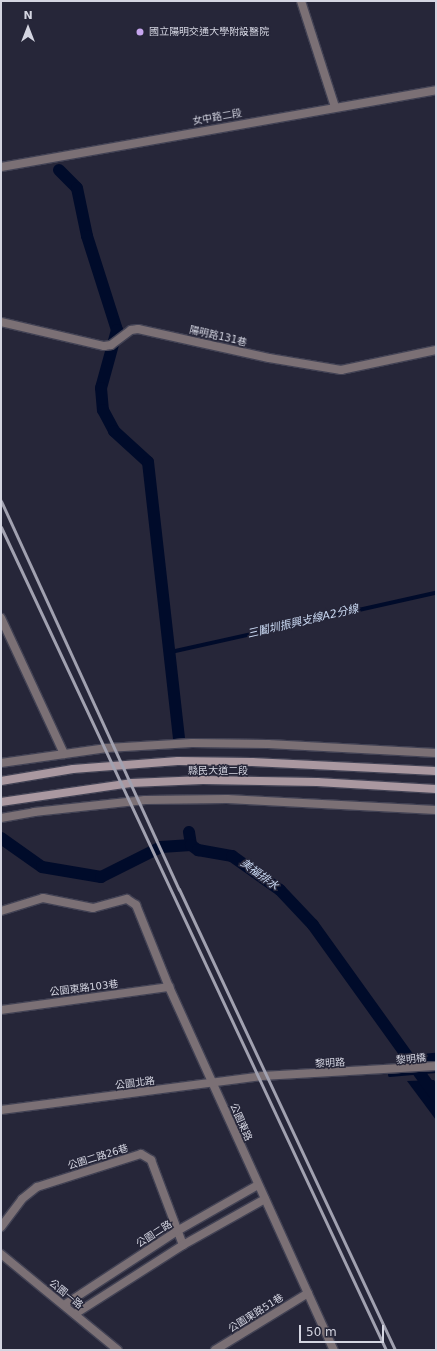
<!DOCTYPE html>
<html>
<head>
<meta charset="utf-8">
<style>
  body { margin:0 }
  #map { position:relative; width:437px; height:1351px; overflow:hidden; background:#262639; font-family:"DejaVu Sans","Noto Sans TC",sans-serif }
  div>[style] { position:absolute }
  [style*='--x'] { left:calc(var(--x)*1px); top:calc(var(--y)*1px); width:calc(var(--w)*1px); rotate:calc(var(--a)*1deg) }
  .water>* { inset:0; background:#000b2a }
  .stream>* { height:3.5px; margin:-1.75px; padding:0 1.75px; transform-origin:1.75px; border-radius:1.75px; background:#000b2a }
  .canal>* { height:12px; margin:-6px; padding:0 6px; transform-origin:6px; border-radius:6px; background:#000b2a }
  .roads { filter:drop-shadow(1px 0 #424254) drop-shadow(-1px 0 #424254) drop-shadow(0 1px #424254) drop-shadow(0 -1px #424254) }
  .minor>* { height:8px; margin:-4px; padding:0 4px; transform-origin:4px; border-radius:4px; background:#7b7075 }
  .tertiary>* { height:8px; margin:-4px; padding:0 4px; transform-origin:4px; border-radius:4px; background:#7b7075 }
  .secondary>* { height:8px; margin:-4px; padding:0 4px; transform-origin:4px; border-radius:4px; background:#aa98a0 }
  .rail>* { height:3px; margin:-1.5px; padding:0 1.5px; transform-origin:1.5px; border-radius:1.5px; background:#a1a1b0 }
  .dots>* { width:11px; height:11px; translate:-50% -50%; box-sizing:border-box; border:2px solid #262639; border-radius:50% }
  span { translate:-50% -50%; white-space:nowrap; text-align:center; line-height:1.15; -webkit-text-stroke:3px #262639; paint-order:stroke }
  .poi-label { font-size:10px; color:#d4d5e1 }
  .left { translate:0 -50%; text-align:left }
  .street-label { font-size:10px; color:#d4d5e1 }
  .water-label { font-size:11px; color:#cbdaf4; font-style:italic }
  .frame { position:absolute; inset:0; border:2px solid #d4d5e1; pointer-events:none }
  .north { position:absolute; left:8px; top:8px; width:40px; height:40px; -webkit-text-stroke:3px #262639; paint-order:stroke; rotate:0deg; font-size:11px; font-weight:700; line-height:16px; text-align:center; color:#d4d5e1 }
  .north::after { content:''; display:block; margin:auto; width:14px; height:18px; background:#d4d5e1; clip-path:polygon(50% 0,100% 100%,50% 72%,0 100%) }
  .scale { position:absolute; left:299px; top:1325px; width:85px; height:18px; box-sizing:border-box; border:2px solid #d4d5e1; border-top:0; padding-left:5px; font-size:12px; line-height:14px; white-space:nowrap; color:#d4d5e1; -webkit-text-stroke:3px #262639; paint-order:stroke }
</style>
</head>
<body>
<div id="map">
  <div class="water">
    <i style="clip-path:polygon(434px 1080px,436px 1083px,436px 1120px,407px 1081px)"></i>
  </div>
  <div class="stream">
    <i style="--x:171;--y:652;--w:271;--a:-12.6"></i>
    <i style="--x:390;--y:1075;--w:46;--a:-5"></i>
  </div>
  <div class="canal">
    <i style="--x:59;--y:170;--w:25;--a:45"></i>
    <i style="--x:77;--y:188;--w:49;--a:78.2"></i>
    <i style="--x:87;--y:236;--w:99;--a:72.3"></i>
    <i style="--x:117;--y:330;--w:60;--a:105.4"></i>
    <i style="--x:101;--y:388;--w:22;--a:85"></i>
    <i style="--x:103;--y:410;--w:24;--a:62"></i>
    <i style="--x:114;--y:431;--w:46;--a:42.4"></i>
    <i style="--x:148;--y:462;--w:278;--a:83.6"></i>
    <i style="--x:189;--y:832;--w:13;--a:81"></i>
    <i style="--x:1;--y:838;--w:50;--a:35.3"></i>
    <i style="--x:42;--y:867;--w:60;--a:9.6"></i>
    <i style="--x:101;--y:877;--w:67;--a:-26.6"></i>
    <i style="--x:161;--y:847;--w:30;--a:-4"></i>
    <i style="--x:191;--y:845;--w:9;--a:36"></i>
    <i style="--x:198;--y:850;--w:35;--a:10"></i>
    <i style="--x:232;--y:856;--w:59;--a:35.3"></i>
    <i style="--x:280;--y:890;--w:48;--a:46.7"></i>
    <i style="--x:313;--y:925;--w:211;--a:54.3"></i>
    <i style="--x:411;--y:1061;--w:25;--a:-5"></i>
  </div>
  <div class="roads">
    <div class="minor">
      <i style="--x:301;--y:1;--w:111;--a:72.2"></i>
      <i style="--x:1;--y:167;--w:442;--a:-10"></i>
      <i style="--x:1;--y:322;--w:106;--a:13.1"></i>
      <i style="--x:104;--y:346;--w:7;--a:-8"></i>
      <i style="--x:111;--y:345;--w:25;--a:-37"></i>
      <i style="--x:131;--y:330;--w:7;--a:-8"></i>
      <i style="--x:138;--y:329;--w:134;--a:12.5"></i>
      <i style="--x:269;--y:358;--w:73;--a:9.5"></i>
      <i style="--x:341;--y:370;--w:97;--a:-11.9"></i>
      <i style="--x:1;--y:618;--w:150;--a:65.1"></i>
      <i style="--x:1;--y:911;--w:44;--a:-17.2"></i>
      <i style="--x:43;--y:898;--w:51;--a:11.3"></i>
      <i style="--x:93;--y:908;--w:35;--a:-15"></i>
      <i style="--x:127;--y:899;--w:11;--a:34"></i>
      <i style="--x:136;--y:905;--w:88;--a:68.1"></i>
      <i style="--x:169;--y:987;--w:399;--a:65.6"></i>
      <i style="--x:1;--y:1010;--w:170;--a:-7.8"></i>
      <i style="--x:1;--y:1227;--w:35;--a:-53"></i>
      <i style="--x:22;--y:1199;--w:19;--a:-39"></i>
      <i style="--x:37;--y:1187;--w:109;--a:-17.6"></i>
      <i style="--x:141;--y:1154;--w:12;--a:31"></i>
      <i style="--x:151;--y:1160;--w:91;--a:69.4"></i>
      <i style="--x:1;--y:1254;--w:151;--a:39.4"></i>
      <i style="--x:64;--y:1305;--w:135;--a:-33.2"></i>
      <i style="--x:177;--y:1231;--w:93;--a:-29.6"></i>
      <i style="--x:75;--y:1314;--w:128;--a:-32.6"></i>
      <i style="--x:183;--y:1245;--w:94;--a:-29.3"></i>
      <i style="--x:215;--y:1350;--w:109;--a:-31.5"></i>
    </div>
    <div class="tertiary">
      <i style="--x:1;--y:763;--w:107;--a:-8.1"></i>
      <i style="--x:107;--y:748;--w:85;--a:-3.4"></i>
      <i style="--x:192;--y:743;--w:76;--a:0.8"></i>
      <i style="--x:268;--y:744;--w:168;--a:3.1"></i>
      <i style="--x:1;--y:818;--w:34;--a:-10"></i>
      <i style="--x:34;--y:812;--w:112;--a:-6.2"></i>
      <i style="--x:145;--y:800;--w:82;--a:-0.7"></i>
      <i style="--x:227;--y:799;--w:209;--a:3"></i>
      <i style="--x:1;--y:1110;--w:263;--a:-7.4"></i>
      <i style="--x:262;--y:1076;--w:174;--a:-3.3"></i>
    </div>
    <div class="secondary">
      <i style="--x:1;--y:781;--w:73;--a:-9.5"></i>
      <i style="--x:73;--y:769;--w:105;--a:-4.4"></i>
      <i style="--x:178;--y:761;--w:74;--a:0.8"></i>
      <i style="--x:252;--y:762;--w:184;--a:2.8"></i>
      <i style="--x:1;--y:802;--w:131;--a:-8.3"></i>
      <i style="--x:131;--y:783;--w:72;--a:-2.4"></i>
      <i style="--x:203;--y:780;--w:114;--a:1"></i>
      <i style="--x:317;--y:782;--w:119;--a:3.4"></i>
    </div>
  </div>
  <div class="rail">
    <i style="--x:1;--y:501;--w:427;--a:65.4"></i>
    <i style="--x:179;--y:889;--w:509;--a:64.89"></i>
    <i style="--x:1;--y:527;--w:909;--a:64.93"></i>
  </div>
  <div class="dots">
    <i style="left:140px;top:32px;background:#c7a6ef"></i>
  </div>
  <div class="poi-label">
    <span class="left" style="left:149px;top:32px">國立陽明交通大學附設醫院</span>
  </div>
  <div class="street-label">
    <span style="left:217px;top:117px;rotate:-10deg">女中路二段</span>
    <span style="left:218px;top:336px;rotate:13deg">陽明路131巷</span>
    <span style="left:218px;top:771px">縣民大道二段</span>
    <span style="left:84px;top:988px;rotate:-7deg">公園東路103巷</span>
    <span style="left:411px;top:1059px;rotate:-5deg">黎明橋</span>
    <span style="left:330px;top:1063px;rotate:-3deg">黎明路</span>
    <span style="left:135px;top:1083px;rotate:-7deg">公園北路</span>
    <span style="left:241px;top:1122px;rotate:66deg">公園東路</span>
    <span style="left:98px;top:1157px;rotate:-17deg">公園二路26巷</span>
    <span style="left:154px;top:1234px;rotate:-33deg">公園二路</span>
    <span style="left:66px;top:1294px;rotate:39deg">公園一路</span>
    <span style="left:256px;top:1313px;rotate:-32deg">公園東路51巷</span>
  </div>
  <div class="water-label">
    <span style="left:303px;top:622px;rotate:-13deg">三鬮圳振興支線A2分線</span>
    <span style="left:259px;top:875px;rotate:36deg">美福排水</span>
  </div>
  <div class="frame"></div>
  <div class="north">N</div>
  <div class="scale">50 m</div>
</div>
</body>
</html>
